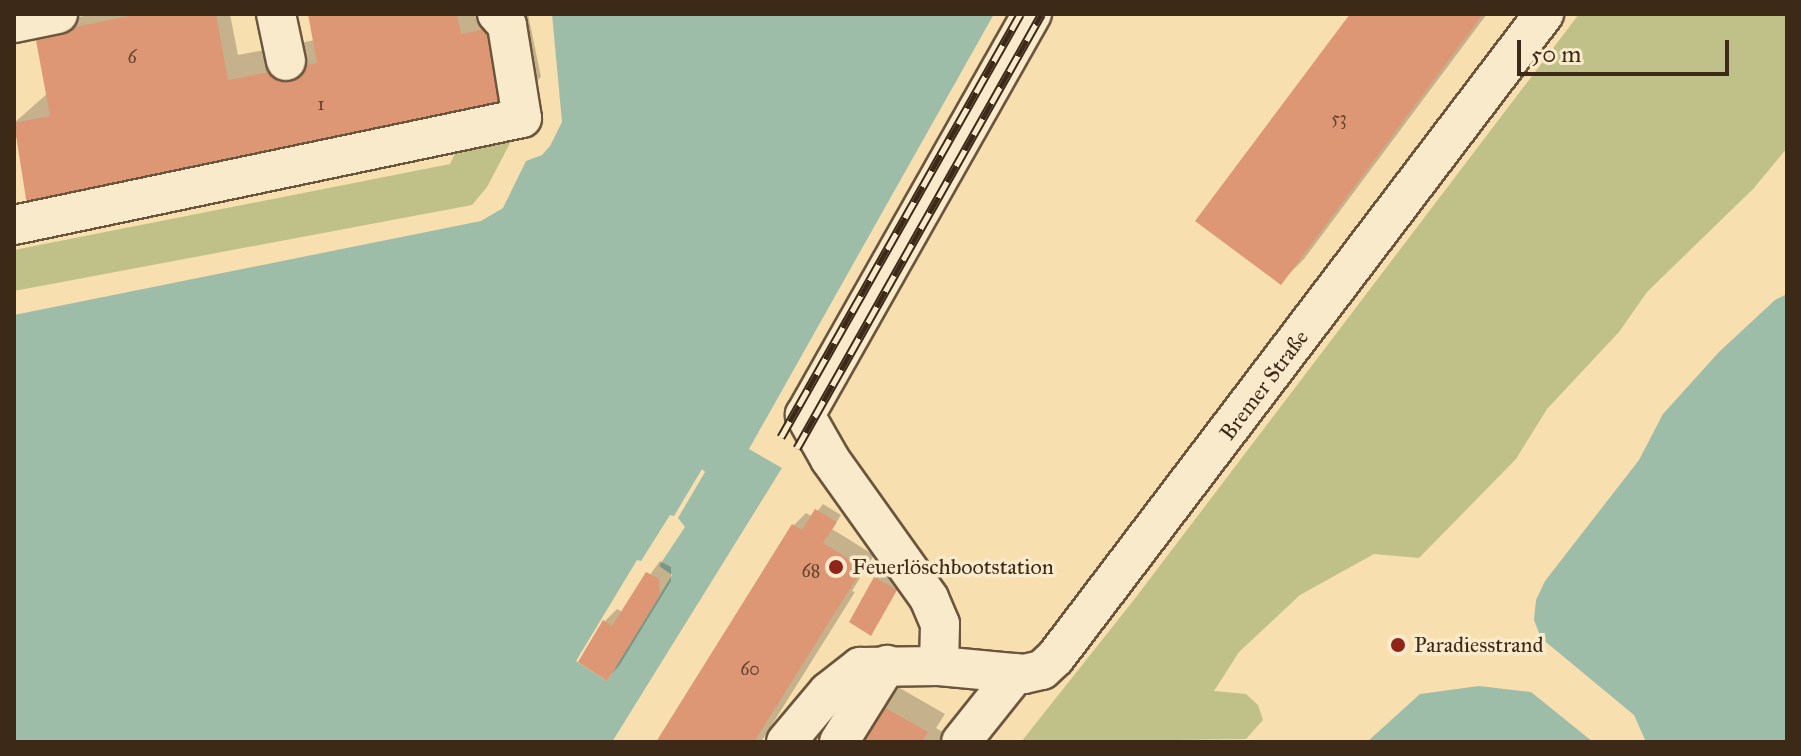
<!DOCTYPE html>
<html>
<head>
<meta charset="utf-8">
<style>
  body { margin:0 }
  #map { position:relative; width:1801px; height:756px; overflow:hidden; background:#f7dfb0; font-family:"IM FELL Great Primer",serif }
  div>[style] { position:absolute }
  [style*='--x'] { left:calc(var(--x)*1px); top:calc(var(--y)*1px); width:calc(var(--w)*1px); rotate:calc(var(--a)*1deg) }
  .green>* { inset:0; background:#c0c189 }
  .water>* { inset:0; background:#9dbda9 }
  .pier>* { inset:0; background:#f7dfb0 }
  .shadow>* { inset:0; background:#0003 }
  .building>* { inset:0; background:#dd9775 }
  .roads { filter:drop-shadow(2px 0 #6b563d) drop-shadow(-2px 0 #6b563d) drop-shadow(0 2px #6b563d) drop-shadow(0 -2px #6b563d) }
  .minor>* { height:38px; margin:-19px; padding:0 19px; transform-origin:19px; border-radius:19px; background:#faeacc }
  .rail>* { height:9px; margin-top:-4.5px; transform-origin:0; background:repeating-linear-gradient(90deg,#faeacc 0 18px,#3c2917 0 36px); box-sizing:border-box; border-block:2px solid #3c2917 }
  .dots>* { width:22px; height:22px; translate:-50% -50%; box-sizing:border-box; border:4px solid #faeacc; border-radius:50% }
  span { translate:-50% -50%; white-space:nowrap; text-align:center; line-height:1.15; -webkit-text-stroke:7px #faeacc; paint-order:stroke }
  .number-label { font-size:18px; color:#64442e }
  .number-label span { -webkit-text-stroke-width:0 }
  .street-label { font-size:22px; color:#3c2917 }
  .poi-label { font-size:22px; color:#3c2917 }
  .left { translate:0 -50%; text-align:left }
  .frame { position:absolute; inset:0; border:16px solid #3c2917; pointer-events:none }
  .scale { position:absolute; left:1517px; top:40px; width:212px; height:36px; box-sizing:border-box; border:4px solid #3c2917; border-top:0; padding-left:10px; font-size:24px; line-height:28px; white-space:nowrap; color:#3c2917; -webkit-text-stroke:6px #faeacc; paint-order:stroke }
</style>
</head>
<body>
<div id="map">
  <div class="green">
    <i style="clip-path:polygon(1579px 14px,1787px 14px,1787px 148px,1754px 188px,1647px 292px,1619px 332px,1547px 409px,1516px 459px,1419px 558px,1374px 554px,1300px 595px,1239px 652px,1214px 691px,1246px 694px,1258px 705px,1263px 720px,1246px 739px,1021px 742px,1133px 601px)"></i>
    <i style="clip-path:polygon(517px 130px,487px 187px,472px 205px,14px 291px,14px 250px,450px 164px,461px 140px)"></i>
  </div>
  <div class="water">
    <i style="clip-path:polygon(552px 14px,994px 14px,749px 449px,782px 468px,612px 742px,14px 742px,14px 315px,481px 221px,503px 208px,526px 161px,542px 155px,550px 146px,562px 122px)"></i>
    <i style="clip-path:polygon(1787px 294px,1787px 742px,1646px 742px,1634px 715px,1541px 638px,1534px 620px,1536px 600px,1545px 581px,1639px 460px,1663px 414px,1719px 352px,1775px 300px)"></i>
    <i style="clip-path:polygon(1479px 686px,1531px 692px,1593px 742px,1367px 742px,1420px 694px)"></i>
  </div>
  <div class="pier">
    <i style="clip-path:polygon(702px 469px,705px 472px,678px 518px,685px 527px,659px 566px,672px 575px,607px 681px,576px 661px,637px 560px,641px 561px,670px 515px,674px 516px)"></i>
  </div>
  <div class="shadow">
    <i style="clip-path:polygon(94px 14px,230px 14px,238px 55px,315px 40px,310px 14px,528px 14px,541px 77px,510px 107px,29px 203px,14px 123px,48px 93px,49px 23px)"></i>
    <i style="clip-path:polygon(1353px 14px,1487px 14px,1304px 259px,1281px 282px)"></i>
    <i style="clip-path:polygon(823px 504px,841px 515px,832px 529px,874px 555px,852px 591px,855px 592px,763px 739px,760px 742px,661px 742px,794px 525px,806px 513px,813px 517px)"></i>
    <i style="clip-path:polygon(660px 561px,671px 567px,671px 581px,619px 666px,607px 678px,605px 621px,617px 609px,623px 612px)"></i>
    <i style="clip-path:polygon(882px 573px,901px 583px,871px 633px,876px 578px)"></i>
    <i style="clip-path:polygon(891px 683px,945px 714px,936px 728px,944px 733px,937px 742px,851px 742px)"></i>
  </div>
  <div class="building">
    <i style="clip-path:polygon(139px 14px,216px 14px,228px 80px,317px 63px,308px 14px,457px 14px,461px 34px,495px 27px,511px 109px,27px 205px,14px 123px,50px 116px,35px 35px)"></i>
    <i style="clip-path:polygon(1350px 14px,1483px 14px,1281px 285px,1195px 221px)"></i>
    <i style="clip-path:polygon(815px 509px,837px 522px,823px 543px,863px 568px,754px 742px,656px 742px,792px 524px,802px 530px)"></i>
    <i style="clip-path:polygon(646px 572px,659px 579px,660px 595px,607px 681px,578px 662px,603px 620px,612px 626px)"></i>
    <i style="clip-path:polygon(874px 577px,897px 590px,871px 636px,849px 622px)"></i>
    <i style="clip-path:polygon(871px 700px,928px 732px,922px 742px,848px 742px)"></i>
  </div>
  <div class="roads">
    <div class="minor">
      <i style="--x:276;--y:14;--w:48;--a:78"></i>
      <i style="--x:14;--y:23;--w:45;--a:-11.6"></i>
      <i style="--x:14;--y:225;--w:519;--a:-11.89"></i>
      <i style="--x:522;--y:118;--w:94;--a:-99.2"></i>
      <i style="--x:507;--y:25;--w:15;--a:-132"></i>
      <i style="--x:939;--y:666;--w:42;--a:-88.6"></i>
      <i style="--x:940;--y:624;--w:28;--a:-113"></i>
      <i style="--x:929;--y:598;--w:171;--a:-125.5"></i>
      <i style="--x:830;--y:459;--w:51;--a:-119.6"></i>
      <i style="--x:805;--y:415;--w:461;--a:-60.5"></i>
      <i style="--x:786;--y:742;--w:65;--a:-50"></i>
      <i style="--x:828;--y:692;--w:41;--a:-38"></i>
      <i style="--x:860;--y:667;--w:79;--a:-0.7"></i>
      <i style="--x:939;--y:666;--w:85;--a:5.4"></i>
      <i style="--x:1024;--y:674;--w:18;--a:-13"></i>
      <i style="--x:1042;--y:670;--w:18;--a:-43"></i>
      <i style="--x:1055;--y:658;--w:809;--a:-52.79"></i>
      <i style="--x:839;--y:742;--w:91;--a:-58.1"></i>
      <i style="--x:961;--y:742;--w:88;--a:-51.4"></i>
    </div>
  </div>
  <div class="rail">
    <i style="--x:781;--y:437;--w:486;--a:-60.5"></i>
    <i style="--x:797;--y:448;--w:498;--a:-60.6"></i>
  </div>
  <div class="dots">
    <i style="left:836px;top:567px;background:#8f2418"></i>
    <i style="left:1398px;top:645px;background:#8f2418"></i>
  </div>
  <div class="number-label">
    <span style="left:132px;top:57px">6</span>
    <span style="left:321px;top:104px">1</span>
    <span style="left:1339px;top:118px">53</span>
    <span style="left:811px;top:571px">68</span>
    <span style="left:750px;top:669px">60</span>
  </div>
  <div class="street-label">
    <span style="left:1264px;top:385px;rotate:-53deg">Bremer Straße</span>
  </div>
  <div class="poi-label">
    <span class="left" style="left:852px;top:567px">Feuerlöschbootstation</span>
    <span class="left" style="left:1414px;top:645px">Paradiesstrand</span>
  </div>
  <div class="frame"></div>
  <div class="scale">50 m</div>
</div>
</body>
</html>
